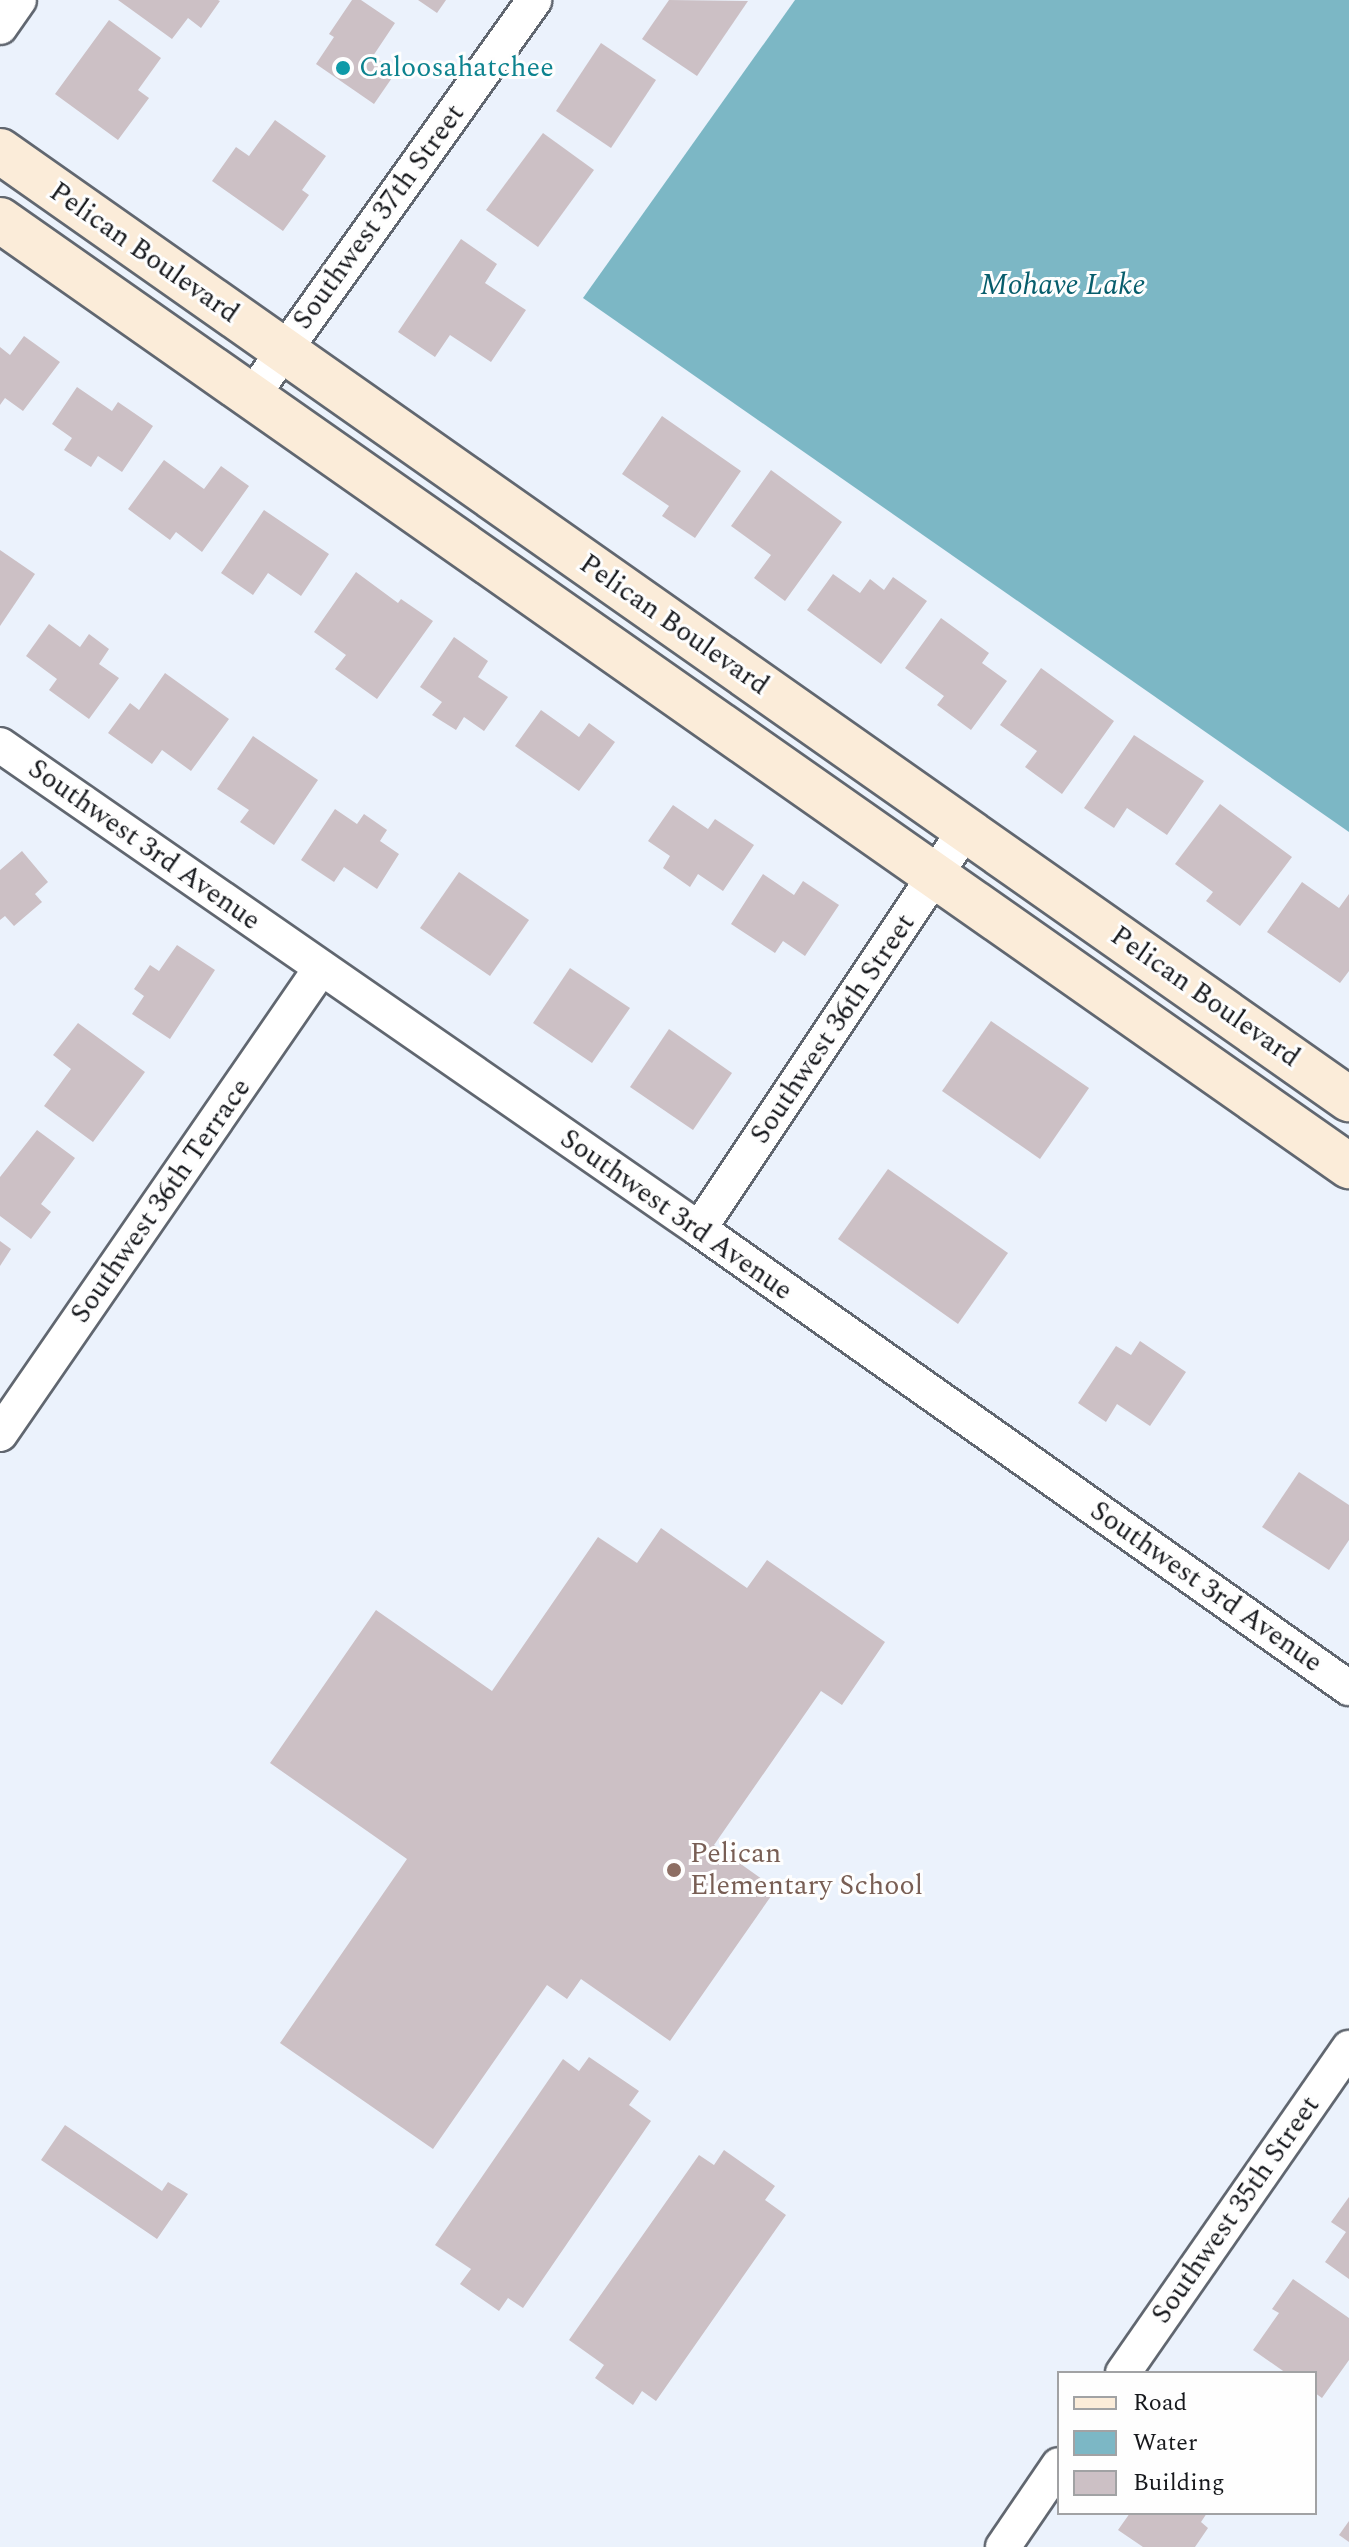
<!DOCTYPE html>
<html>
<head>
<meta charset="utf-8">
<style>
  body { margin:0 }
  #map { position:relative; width:1349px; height:2547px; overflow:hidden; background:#ebf2fc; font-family:Spectral,serif }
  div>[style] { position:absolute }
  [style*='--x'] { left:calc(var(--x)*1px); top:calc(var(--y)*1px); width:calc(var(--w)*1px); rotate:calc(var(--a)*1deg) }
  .water>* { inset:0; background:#7cb7c5 }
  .building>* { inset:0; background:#ccc0c5 }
  .roads { filter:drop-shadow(2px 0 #616770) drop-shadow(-2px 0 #616770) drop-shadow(0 2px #616770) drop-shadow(0 -2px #616770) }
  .street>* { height:34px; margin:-17px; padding:0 17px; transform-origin:17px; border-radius:17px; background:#fff }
  .secondary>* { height:44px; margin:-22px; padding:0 22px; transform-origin:22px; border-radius:22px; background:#fbecd9 }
  .dots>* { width:22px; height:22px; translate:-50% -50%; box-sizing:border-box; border:4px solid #fefefe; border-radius:50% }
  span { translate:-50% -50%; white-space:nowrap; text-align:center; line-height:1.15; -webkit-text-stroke:6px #fefefe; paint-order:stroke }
  .culture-label { font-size:28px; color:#0d838f }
  .left { translate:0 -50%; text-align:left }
  .street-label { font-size:28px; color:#16181c }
  .education-label { font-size:28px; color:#785e54 }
  .water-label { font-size:30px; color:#075d6c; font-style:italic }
  .legend { position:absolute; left:1057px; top:2371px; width:260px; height:144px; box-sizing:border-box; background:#fefefe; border:2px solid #a1a2a4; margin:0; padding:10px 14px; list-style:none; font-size:24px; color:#16181c }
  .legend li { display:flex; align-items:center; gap:16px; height:40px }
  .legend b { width:40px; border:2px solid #a1a2a4 }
</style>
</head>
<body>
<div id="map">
  <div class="water">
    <i style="clip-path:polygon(795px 0,1349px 0,1349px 832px,583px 298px)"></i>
  </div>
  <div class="building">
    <i style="clip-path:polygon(118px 0,218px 0,220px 1px,201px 28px,188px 18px,172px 39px)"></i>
    <i style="clip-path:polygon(352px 0,361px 0,395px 23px,373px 56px,396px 72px,374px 104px,316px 64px,334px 37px,329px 34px)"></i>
    <i style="clip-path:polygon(418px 0,446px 0,437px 13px)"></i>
    <i style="clip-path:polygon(669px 0,748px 1px,697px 76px,642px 39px)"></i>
    <i style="clip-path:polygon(109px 20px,161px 58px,138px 90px,149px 98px,118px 140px,55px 94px)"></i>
    <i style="clip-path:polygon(601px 43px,656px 80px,611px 148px,556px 111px)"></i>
    <i style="clip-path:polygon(275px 120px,326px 156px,302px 190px,309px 195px,283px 231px,212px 181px,236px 147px,249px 156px)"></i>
    <i style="clip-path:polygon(543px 133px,594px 170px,538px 247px,486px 210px)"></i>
    <i style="clip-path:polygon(461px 239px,497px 264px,485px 283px,526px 310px,491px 362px,450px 335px,435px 357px,398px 332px)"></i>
    <i style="clip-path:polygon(24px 336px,60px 362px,23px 411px,5px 398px,0 405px,0 347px,10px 355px)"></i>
    <i style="clip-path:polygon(77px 387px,112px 411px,118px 402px,153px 426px,122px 472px,98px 456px,91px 467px,64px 450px,72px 438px,52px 424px)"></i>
    <i style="clip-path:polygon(662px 416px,741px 471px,695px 538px,662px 516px,669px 506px,622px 474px)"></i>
    <i style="clip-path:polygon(164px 460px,204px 489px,221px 466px,249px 486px,202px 552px,176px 532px,170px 540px,128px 509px)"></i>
    <i style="clip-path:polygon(771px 470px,842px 522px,785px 601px,754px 578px,771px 555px,731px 526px)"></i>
    <i style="clip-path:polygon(264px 510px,329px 554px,301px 596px,268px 573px,253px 595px,221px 573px)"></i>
    <i style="clip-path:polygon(0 550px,35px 574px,0 626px)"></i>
    <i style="clip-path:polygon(356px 572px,398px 603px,401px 599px,433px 621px,377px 699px,335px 669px,346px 655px,314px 632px)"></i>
    <i style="clip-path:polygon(833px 574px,860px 593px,870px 579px,884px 590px,893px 577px,927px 601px,881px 664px,807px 610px)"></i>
    <i style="clip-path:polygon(941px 618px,989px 653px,982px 663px,1007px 681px,971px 730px,937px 705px,944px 696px,905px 668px)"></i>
    <i style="clip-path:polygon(49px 624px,80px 647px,89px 634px,109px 649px,99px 664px,119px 678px,89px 719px,49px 690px,57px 679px,26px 656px)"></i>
    <i style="clip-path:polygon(454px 637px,488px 661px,478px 677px,508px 697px,484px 731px,464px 717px,456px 730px,432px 715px,442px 702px,420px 687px)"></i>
    <i style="clip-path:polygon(1041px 668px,1114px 721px,1062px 794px,1025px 767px,1037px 751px,1000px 725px)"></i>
    <i style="clip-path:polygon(165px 673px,229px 719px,191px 771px,162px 750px,152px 764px,108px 733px,130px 703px,139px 710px)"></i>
    <i style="clip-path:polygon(541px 710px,579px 737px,589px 723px,615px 742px,579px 791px,515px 746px)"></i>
    <i style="clip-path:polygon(1134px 735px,1204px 781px,1167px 835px,1127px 808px,1114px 828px,1084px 808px)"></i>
    <i style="clip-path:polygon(253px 736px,318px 780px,274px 845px,240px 822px,249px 810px,217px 789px)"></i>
    <i style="clip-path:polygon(1220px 804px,1292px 857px,1240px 926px,1206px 901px,1213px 892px,1175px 864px)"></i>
    <i style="clip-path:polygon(673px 805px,708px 829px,715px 819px,754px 845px,723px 891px,698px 874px,690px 887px,663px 868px,670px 856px,648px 841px)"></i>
    <i style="clip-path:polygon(335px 809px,357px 824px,364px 814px,387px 830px,380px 841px,399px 854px,377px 889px,344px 867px,334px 882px,301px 860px)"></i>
    <i style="clip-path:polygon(22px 851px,48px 882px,35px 894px,42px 902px,14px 926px,5px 916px,0 920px,0 870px)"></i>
    <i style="clip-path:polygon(459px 872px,529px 920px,490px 976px,420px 928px)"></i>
    <i style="clip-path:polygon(763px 874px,794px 895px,803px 881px,839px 905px,805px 956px,783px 941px,775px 953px,731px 924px)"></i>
    <i style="clip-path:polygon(1302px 882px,1339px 908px,1349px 894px,1349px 971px,1340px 983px,1267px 932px)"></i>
    <i style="clip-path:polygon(177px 945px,215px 970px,170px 1039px,132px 1014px,144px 996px,134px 989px,150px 965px,159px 971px)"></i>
    <i style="clip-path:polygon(570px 968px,630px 1008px,592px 1063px,533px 1023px)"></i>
    <i style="clip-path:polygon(991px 1021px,1089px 1088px,1040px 1159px,942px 1091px)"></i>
    <i style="clip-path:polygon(78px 1023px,145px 1072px,93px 1142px,44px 1106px,71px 1069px,53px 1055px)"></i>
    <i style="clip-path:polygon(669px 1029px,732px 1073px,693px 1130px,630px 1087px)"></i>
    <i style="clip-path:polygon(37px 1130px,75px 1158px,41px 1204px,51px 1212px,31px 1239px,0 1216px,0 1177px)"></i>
    <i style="clip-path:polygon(888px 1169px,1008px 1253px,958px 1324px,838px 1239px)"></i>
    <i style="clip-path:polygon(0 1241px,11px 1249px,0 1266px)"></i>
    <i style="clip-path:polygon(1140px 1341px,1186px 1372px,1150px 1426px,1117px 1404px,1106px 1422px,1078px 1403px,1116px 1346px,1131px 1355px)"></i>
    <i style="clip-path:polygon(1299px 1472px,1349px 1505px,1349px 1540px,1329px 1570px,1262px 1527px)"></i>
    <i style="clip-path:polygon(661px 1528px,747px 1588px,767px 1560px,885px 1642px,842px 1705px,821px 1691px,714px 1845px,776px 1889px,670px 2041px,581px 1979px,567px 1999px,547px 1985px,433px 2149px,280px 2043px,407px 1859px,270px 1763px,376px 1610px,492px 1691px,598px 1537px,637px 1563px)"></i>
    <i style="clip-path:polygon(589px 2057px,639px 2091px,629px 2105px,651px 2121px,523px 2308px,508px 2298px,499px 2311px,460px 2284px,471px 2269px,435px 2245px,563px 2059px,579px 2071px)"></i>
    <i style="clip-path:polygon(65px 2125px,162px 2191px,168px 2182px,188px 2194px,157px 2239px,41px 2160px)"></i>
    <i style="clip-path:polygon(724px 2150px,775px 2186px,765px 2200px,786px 2215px,656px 2401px,642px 2391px,633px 2405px,595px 2378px,604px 2365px,569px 2340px,699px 2155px,714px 2165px)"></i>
    <i style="clip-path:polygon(1349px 2197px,1349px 2279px,1325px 2262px,1346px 2232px,1331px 2222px)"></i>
    <i style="clip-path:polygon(1293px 2279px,1349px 2318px,1349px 2360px,1322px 2398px,1315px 2393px,1315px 2373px,1286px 2373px,1253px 2350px,1279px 2313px,1272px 2309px)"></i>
    <i style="clip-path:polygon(1130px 2513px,1207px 2513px,1201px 2522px,1208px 2528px,1195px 2547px,1143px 2547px,1118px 2530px)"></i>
    <i style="clip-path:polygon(1349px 2521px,1349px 2542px,1339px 2535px)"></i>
  </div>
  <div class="roads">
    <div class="street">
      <i style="--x:0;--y:27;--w:33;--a:-55"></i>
      <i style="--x:252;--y:396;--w:486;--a:-54.5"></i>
      <i style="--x:0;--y:745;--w:850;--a:34.7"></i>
      <i style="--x:699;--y:1229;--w:796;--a:35.23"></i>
      <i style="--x:699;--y:1229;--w:481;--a:-56.3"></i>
      <i style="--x:0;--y:1434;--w:566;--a:-55.44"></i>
      <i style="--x:1123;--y:2373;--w:396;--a:-55.2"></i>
      <i style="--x:1003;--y:2547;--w:99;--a:-55.7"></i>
    </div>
    <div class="secondary">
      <i style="--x:0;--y:151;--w:1649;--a:35.1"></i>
      <i style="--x:0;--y:220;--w:1648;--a:35.04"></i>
    </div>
  </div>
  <div class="dots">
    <i style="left:343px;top:68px;background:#0f9aa8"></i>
    <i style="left:674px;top:1870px;background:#8d6e63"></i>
  </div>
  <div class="culture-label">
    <span class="left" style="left:359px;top:68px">Caloosahatchee</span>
  </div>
  <div class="street-label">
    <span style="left:379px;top:217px;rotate:-54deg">Southwest 37th Street</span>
    <span style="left:144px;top:253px;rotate:35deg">Pelican Boulevard</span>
    <span style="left:674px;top:625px;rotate:35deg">Pelican Boulevard</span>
    <span style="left:144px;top:845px;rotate:35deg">Southwest 3rd Avenue</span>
    <span style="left:1205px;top:997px;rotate:35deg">Pelican Boulevard</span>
    <span style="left:833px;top:1029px;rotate:-56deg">Southwest 36th Street</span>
    <span style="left:161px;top:1201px;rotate:-55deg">Southwest 36th Terrace</span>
    <span style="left:676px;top:1215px;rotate:35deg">Southwest 3rd Avenue</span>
    <span style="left:1206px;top:1587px;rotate:35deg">Southwest 3rd Avenue</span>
    <span style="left:1236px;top:2210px;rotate:-55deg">Southwest 35th Street</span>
  </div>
  <div class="education-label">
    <span class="left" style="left:690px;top:1870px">Pelican<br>Elementary School</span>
  </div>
  <div class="water-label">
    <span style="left:1063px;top:285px">Mohave Lake</span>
  </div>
  <ul class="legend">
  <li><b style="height:10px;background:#fbecd9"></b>Road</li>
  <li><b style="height:22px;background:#7cb7c5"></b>Water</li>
  <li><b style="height:22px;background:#ccc0c5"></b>Building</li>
  </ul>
</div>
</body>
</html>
